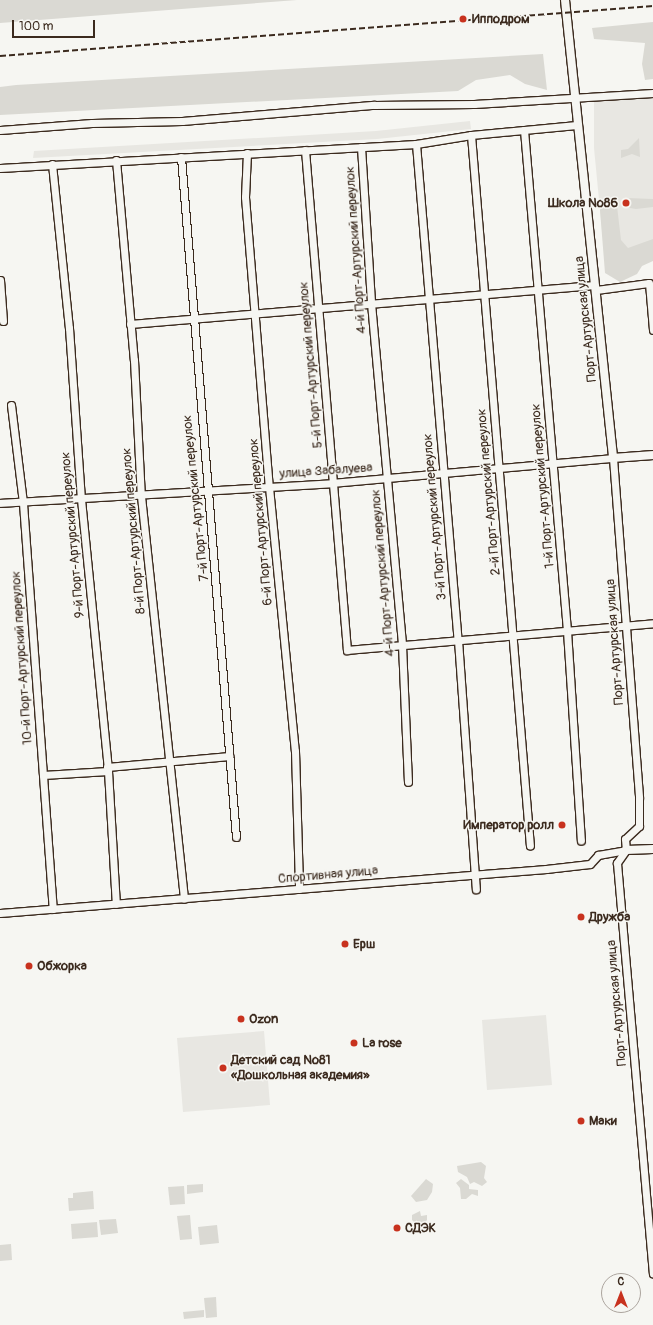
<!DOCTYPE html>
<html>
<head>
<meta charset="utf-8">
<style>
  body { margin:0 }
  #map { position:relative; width:653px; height:1325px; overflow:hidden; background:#f6f6f2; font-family:Pangolin,sans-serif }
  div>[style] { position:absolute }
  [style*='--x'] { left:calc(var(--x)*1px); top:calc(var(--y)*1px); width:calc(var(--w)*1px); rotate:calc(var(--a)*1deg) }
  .built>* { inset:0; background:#e8e7e2 }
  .green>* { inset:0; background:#dad9d3 }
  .roads { filter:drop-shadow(1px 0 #3b2a1e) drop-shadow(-1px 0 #3b2a1e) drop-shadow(0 1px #3b2a1e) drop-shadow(0 -1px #3b2a1e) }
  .minor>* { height:7px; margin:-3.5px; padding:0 3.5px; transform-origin:3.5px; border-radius:3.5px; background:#f6f6f2 }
  .tertiary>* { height:8px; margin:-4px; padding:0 4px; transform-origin:4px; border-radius:4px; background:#f6f6f2 }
  .rail>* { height:1.5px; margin-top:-0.75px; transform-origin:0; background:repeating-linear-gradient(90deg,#3b2a1e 0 6px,transparent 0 9px) }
  .dots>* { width:11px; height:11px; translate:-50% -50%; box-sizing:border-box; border:2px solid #f6f6f2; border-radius:50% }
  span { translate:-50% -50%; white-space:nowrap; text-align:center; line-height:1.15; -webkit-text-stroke:3px #f6f6f2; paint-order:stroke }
  .poi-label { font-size:13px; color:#3b2a1e; font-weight:700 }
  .left { translate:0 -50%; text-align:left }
  .right { translate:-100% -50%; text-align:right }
  .street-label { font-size:13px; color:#3b2a1e }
  .north { position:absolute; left:601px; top:1273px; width:40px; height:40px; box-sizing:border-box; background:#f6f6f2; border:1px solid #aba49d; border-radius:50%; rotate:0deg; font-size:11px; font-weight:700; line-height:16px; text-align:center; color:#3b2a1e }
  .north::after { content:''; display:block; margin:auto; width:14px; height:18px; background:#c8321e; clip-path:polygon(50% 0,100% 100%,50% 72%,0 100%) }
  .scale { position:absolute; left:12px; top:20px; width:83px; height:18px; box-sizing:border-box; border:2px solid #3b2a1e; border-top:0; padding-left:5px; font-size:12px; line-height:14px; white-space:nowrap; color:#3b2a1e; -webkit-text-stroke:3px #f6f6f2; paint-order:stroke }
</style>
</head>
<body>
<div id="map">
  <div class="built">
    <i style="clip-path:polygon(653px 97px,653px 258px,606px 272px,594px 148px,594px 101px)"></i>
    <i style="clip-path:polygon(470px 121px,471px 129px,377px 139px,33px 158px,34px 151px,376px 131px)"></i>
    <i style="clip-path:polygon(546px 1015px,552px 1085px,487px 1090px,482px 1020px)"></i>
    <i style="clip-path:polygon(264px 1031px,270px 1105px,183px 1112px,177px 1038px)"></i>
  </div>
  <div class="green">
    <i style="clip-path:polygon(0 0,297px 0,0 23px)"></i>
    <i style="clip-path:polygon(653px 22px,653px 79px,645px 80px,642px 64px,645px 43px,594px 39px,592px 28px)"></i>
    <i style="clip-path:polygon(543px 54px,547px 90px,525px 84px,510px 75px,476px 80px,458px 91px,0 115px,0 87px,16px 85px)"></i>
    <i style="clip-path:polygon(639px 138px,640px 157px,632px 154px,621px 158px,621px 150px,628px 149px)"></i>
    <i style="clip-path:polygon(627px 198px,653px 199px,653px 207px,636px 209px,624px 207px)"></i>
    <i style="clip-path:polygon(604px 204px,617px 206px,621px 240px,628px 248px,653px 239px,653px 261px,642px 266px,637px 274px,620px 282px,605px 273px,600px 210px)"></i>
    <i style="clip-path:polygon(481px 1162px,486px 1166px,484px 1178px,487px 1182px,482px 1186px,474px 1182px,470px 1184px,467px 1177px,458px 1172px,457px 1166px)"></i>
    <i style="clip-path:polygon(426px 1179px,433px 1184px,432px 1192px,427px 1200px,416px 1202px,411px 1196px)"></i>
    <i style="clip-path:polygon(461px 1179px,469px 1185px,469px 1189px,478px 1190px,478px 1196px,472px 1194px,466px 1199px,461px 1199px,460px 1188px,456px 1183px)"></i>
    <i style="clip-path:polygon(203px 1184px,203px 1192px,187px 1194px,187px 1185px)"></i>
    <i style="clip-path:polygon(184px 1186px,185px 1204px,170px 1205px,168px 1187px)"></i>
    <i style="clip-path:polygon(93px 1191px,94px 1209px,69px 1211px,68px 1198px,73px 1198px,73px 1193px)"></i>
    <i style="clip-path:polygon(420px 1211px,421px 1216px,427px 1215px,427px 1220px,421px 1229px,412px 1220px,412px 1215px)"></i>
    <i style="clip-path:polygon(190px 1215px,192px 1239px,180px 1240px,177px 1216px)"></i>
    <i style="clip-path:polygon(116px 1219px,118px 1233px,101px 1235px,99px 1220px)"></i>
    <i style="clip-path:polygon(97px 1222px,98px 1237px,72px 1239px,71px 1224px)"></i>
    <i style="clip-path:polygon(217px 1225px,219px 1243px,200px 1245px,198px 1227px)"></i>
    <i style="clip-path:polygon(11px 1244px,12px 1260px,0 1261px,0 1245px)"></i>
    <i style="clip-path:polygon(216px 1297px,217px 1317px,206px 1318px,204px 1298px)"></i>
    <i style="clip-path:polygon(204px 1310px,204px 1317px,184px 1319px,183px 1312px)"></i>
  </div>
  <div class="roads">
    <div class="minor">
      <i style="--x:0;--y:130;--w:92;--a:-4.4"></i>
      <i style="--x:92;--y:123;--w:90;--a:-1.3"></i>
      <i style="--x:182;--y:121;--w:193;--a:-4.8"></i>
      <i style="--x:374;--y:105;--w:100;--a:-0.6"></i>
      <i style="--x:474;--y:104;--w:179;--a:-3.5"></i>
      <i style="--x:524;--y:130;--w:503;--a:85.09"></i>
      <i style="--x:567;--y:631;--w:210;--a:86.2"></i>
      <i style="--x:471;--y:135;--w:713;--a:85.26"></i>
      <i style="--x:416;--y:144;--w:498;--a:85.2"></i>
      <i style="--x:458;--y:640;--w:250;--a:85.9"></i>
      <i style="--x:361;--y:147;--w:156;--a:86.3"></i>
      <i style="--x:371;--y:303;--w:343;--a:84.8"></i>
      <i style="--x:402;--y:645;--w:137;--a:87.5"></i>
      <i style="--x:305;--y:150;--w:502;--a:85.2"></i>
      <i style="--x:347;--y:650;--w:307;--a:-5"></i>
      <i style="--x:247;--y:153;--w:44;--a:92.6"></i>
      <i style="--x:245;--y:197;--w:291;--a:85.3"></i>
      <i style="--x:269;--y:487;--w:265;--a:84.4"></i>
      <i style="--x:295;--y:751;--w:138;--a:88.3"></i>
      <i style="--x:181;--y:157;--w:682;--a:85.38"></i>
      <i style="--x:116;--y:160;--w:201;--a:84.9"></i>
      <i style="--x:134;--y:360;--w:136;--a:87.1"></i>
      <i style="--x:141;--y:496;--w:405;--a:83.9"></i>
      <i style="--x:52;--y:164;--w:165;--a:84.1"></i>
      <i style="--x:69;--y:328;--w:171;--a:86"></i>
      <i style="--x:81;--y:499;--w:273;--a:84.3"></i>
      <i style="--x:108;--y:771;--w:133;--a:86.6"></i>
      <i style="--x:0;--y:168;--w:417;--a:-3.3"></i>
      <i style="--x:416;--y:144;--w:56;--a:-9.3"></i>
      <i style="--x:471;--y:135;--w:106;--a:-5.4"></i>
      <i style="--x:0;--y:280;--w:41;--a:85.8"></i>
      <i style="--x:596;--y:290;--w:53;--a:-7.5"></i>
      <i style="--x:649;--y:283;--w:47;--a:85.1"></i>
      <i style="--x:130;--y:324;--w:466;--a:-4.8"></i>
      <i style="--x:11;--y:405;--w:99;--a:83"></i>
      <i style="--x:23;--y:503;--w:407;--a:85.8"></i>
      <i style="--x:0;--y:503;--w:333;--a:-3.4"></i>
      <i style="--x:332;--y:483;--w:282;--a:-5.1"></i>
      <i style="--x:613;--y:458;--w:341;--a:85.6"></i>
      <i style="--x:639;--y:798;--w:28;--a:90"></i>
      <i style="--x:639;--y:826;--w:19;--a:137"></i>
      <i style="--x:625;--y:839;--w:11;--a:85"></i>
      <i style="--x:107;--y:767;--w:123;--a:-5.1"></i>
      <i style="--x:43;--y:775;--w:65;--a:-3.5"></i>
      <i style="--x:626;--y:850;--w:16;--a:125"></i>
      <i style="--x:617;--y:863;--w:412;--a:85"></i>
      <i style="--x:0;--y:913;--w:548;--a:-4.61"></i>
      <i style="--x:546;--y:869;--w:44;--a:-6.5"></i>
      <i style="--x:590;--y:864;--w:12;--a:-48"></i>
      <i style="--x:598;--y:855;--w:28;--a:-10"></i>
    </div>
    <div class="tertiary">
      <i style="--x:565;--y:0;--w:461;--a:84"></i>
      <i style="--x:613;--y:458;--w:40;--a:-4.3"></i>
      <i style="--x:626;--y:850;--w:27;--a:-2"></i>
    </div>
  </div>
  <div class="rail">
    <i style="--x:0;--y:56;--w:655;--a:-4.38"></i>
  </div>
  <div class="dots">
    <i style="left:463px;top:19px;background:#c8321e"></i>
    <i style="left:626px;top:203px;background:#c8321e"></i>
    <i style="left:562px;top:825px;background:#c8321e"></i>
    <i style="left:581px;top:917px;background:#c8321e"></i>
    <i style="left:345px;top:944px;background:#c8321e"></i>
    <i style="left:29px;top:966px;background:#c8321e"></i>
    <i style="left:241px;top:1019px;background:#c8321e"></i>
    <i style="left:354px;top:1043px;background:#c8321e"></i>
    <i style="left:223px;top:1068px;background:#c8321e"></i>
    <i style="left:581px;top:1121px;background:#c8321e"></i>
    <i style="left:397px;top:1228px;background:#c8321e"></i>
  </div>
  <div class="poi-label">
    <span class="left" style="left:472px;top:19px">Ипподром</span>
    <span class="right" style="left:618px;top:203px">Школа №86</span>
    <span class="right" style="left:554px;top:825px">Император ролл</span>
    <span class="left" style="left:589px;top:917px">Дружба</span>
    <span class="left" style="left:353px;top:944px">Ерш</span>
    <span class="left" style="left:37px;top:966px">Обжорка</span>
    <span class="left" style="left:249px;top:1019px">Ozon</span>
    <span class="left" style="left:362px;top:1043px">La rose</span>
    <span class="left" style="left:231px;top:1068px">Детский сад №81<br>«Дошкольная академия»</span>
    <span class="left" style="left:589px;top:1121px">Маки</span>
    <span class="left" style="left:405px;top:1228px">СДЭК</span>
  </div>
  <div class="street-label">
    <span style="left:356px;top:250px;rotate:-94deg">4-й Порт-Артурский переулок</span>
    <span style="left:586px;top:319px;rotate:-96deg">Порт-Артурская улица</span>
    <span style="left:311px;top:365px;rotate:-95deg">5-й Порт-Артурский переулок</span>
    <span style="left:326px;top:471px;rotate:-4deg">улица Забалуева</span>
    <span style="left:543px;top:486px;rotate:-95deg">1-й Порт-Артурский переулок</span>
    <span style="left:489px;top:492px;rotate:-95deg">2-й Порт-Артурский переулок</span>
    <span style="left:196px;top:498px;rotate:-96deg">7-й Порт-Артурский переулок</span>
    <span style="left:435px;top:517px;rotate:-95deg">3-й Порт-Артурский переулок</span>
    <span style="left:261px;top:522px;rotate:-95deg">6-й Порт-Артурский переулок</span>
    <span style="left:134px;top:531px;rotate:-95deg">8-й Порт-Артурский переулок</span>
    <span style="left:73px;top:535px;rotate:-95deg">9-й Порт-Артурский переулок</span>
    <span style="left:383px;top:573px;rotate:-95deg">4-й Порт-Артурский переулок</span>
    <span style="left:615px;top:642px;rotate:-94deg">Порт-Артурская улица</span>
    <span style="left:22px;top:658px;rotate:-94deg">10-й Порт-Артурский переулок</span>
    <span style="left:328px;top:875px;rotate:-5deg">Спортивная улица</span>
    <span style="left:617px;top:1003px;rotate:-95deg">Порт-Артурская улица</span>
  </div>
  <div class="north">С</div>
  <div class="scale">100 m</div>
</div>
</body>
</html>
